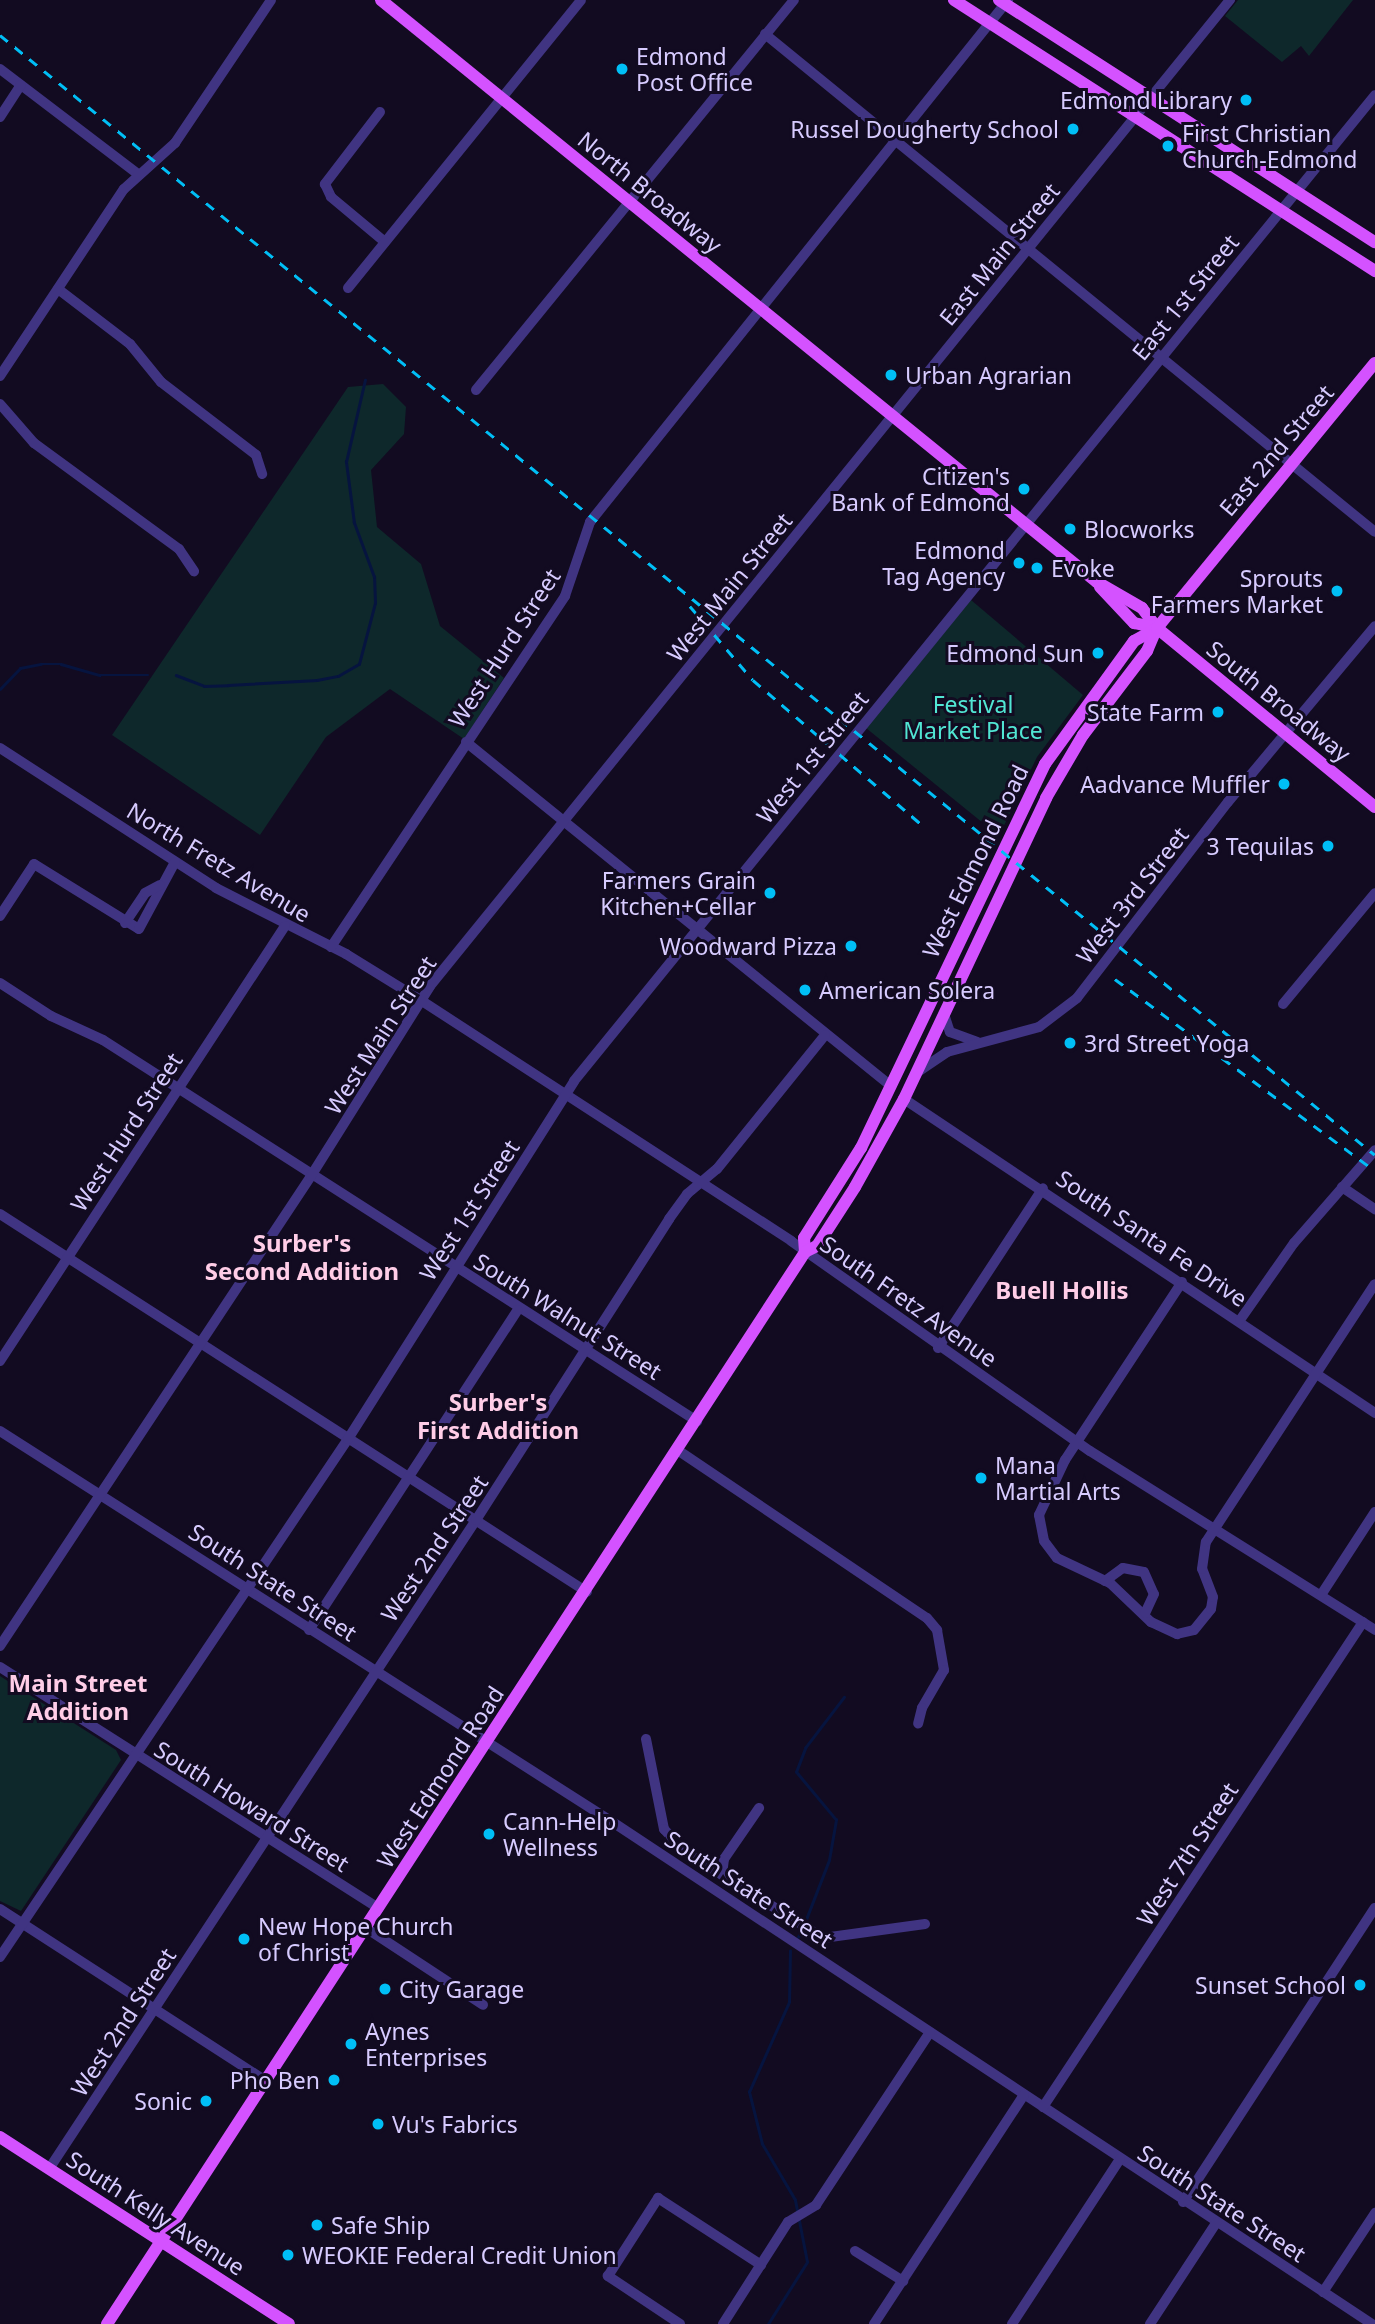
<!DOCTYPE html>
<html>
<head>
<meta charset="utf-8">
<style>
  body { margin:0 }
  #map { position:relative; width:1375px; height:2324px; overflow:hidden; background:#120b21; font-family:"Noto Sans",sans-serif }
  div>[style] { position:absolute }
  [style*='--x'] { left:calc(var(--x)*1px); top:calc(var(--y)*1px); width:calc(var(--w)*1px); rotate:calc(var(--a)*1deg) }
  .green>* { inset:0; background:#0e282b }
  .stream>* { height:2.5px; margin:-1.25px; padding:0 1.25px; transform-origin:1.25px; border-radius:1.25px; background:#06143f }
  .minor>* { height:10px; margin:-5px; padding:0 5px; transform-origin:5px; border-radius:5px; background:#403482 }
  .major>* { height:12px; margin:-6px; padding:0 6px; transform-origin:6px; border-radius:6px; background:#d452ff }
  .rail>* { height:2.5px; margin-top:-1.25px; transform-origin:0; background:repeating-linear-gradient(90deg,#00bff6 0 10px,transparent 0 19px) }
  .dots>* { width:19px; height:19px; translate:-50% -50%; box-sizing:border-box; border:4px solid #120b21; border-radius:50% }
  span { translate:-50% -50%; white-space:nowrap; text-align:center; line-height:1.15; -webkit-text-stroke:6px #120b21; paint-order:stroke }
  .poi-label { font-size:23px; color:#d7cbff }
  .left { translate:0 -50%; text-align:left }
  .right { translate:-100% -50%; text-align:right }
  .street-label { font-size:23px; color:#d7cbff }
  .park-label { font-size:23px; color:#51e5d3 }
  .neighbourhood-label { font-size:24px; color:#ffcde7; font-weight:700 }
</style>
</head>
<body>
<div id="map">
  <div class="green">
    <i style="clip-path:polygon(1238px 0,1353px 0,1309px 56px,1301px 46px,1282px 62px,1225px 16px)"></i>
    <i style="clip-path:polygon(383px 384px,406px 407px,404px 434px,371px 470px,377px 527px,421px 564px,440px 626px,504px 678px,464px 739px,390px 689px,326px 737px,260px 835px,112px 735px,348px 387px)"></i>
    <i style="clip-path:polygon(971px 600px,1083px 695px,1037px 757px,999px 836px,866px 728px)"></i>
    <i style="clip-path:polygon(0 1676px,116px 1750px,121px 1760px,21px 1911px,0 1901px)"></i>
  </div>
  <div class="stream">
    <i style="--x:176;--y:675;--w:30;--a:21"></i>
    <i style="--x:204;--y:686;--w:24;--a:-2"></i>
    <i style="--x:228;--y:685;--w:89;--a:-3.2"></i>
    <i style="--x:317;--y:680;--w:21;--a:-11"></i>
    <i style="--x:338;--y:676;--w:24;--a:-30"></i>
    <i style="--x:359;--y:664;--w:63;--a:-75.3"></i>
    <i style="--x:375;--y:603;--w:26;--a:-92"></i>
    <i style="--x:374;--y:577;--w:58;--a:-110.3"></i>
    <i style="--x:354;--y:523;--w:62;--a:-97.5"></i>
    <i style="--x:346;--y:462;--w:84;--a:-77"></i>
    <i style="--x:0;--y:689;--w:29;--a:-46"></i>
    <i style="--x:20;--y:668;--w:21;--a:-11"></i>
    <i style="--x:41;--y:664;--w:20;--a:0"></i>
    <i style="--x:61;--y:664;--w:40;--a:16"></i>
    <i style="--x:99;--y:675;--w:49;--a:0"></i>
    <i style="--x:805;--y:1922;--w:66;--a:-68.8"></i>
    <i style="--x:829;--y:1860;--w:41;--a:-80.1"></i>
    <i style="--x:836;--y:1820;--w:62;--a:-129.8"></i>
    <i style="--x:796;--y:1772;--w:26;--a:-69"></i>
    <i style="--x:805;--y:1748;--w:64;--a:-52.6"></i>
    <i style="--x:798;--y:1937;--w:2;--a:-63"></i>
    <i style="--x:768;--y:2324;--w:73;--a:-57.8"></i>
    <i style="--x:807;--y:2262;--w:63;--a:-101"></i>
    <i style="--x:795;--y:2200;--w:65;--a:-120.5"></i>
    <i style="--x:762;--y:2144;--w:54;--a:-104"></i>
    <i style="--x:749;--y:2092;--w:98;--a:-66"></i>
    <i style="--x:789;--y:2002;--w:51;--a:-88.9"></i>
  </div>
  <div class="minor">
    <i style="--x:765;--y:34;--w:787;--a:39.23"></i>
    <i style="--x:0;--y:69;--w:173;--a:37.3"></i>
    <i style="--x:380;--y:112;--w:91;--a:127.4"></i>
    <i style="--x:325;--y:184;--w:14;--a:65"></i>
    <i style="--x:331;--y:197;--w:70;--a:39.8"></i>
    <i style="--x:0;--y:117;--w:38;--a:-57"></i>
    <i style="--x:348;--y:288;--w:370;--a:-51"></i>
    <i style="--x:58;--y:289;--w:91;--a:37.4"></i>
    <i style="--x:130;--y:344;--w:49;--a:50.8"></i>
    <i style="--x:161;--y:382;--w:120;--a:37.5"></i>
    <i style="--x:256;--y:455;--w:20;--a:72"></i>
    <i style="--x:0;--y:376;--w:224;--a:-56.5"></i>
    <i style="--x:124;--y:189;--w:69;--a:-42"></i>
    <i style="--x:175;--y:143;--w:172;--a:-56.1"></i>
    <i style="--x:476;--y:390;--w:503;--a:-50.81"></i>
    <i style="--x:0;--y:404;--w:52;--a:48.9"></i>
    <i style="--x:34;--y:443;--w:180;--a:36.2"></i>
    <i style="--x:179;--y:549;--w:27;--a:56"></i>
    <i style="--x:466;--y:742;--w:547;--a:38.99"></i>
    <i style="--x:0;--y:748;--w:257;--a:32.9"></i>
    <i style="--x:216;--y:888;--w:146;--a:26.9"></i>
    <i style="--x:346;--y:954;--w:89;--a:31.7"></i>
    <i style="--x:422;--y:1001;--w:440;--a:33"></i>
    <i style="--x:791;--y:1241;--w:365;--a:35.1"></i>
    <i style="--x:1090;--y:1451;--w:337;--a:32.1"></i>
    <i style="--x:0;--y:916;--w:62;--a:-56.8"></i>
    <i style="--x:34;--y:864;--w:123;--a:31.8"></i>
    <i style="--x:139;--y:929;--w:76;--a:-61.8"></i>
    <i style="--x:125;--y:923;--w:36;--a:-56"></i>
    <i style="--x:145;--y:893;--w:17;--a:-28"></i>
    <i style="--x:331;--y:947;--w:422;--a:-56.3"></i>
    <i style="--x:565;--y:596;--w:78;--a:-71.3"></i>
    <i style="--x:590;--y:522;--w:669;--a:-51.31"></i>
    <i style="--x:0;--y:983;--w:61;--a:32.9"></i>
    <i style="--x:51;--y:1016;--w:57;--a:24.8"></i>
    <i style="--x:103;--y:1040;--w:706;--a:32.68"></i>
    <i style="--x:1283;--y:1004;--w:144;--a:-50.3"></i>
    <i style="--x:944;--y:1014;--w:19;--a:72"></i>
    <i style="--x:950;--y:1032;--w:29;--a:20"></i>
    <i style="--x:919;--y:1071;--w:34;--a:-34"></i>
    <i style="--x:947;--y:1052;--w:95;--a:-15.2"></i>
    <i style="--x:1039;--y:1027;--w:48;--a:-37.3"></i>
    <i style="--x:1077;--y:998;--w:247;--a:-52.4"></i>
    <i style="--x:1228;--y:802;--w:229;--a:-50.1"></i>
    <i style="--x:904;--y:1099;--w:566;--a:33.69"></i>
    <i style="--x:1342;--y:1187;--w:40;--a:34"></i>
    <i style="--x:0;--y:1214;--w:698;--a:32.78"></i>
    <i style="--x:1182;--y:1282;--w:213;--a:123.3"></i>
    <i style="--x:1065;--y:1460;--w:61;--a:115.3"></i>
    <i style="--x:1039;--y:1515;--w:26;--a:79"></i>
    <i style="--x:1044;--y:1541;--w:21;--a:53"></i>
    <i style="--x:1057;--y:1558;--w:59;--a:25.3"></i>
    <i style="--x:1110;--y:1583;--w:57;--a:43.6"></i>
    <i style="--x:1151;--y:1622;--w:29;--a:25"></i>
    <i style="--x:1177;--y:1634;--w:17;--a:-13"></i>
    <i style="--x:1194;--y:1630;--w:27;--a:-51"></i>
    <i style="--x:1211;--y:1609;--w:12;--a:-81"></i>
    <i style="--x:1213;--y:1597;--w:30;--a:-111"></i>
    <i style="--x:1202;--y:1569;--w:27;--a:-82"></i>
    <i style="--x:1206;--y:1542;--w:308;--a:-56.8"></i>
    <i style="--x:1240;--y:1320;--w:94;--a:-55"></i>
    <i style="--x:1294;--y:1243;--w:123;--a:-48.9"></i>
    <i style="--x:938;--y:1348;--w:191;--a:-56.7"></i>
    <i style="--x:0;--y:1361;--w:520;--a:-56.77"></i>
    <i style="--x:0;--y:1431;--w:728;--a:32.56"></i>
    <i style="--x:614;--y:1823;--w:909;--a:33.46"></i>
    <i style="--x:679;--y:1451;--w:299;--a:34"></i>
    <i style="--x:927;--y:1618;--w:16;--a:50"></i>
    <i style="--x:937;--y:1630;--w:41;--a:80.1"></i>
    <i style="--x:944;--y:1670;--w:44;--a:120.1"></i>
    <i style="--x:922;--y:1708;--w:16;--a:104"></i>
    <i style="--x:1105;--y:1581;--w:22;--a:-36"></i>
    <i style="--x:1123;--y:1568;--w:21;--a:11"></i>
    <i style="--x:1144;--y:1572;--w:24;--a:66"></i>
    <i style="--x:1154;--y:1594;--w:21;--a:115"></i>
    <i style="--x:1321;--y:1595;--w:99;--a:-57"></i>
    <i style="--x:309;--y:1630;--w:382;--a:-56.9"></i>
    <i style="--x:0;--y:1646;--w:564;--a:-56.51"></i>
    <i style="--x:311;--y:1176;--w:224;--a:-57.9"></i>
    <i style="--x:430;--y:986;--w:1270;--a:-50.95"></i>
    <i style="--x:0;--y:1667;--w:449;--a:32.5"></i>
    <i style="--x:646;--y:1739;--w:92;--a:78.7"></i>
    <i style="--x:664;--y:1829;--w:30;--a:48"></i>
    <i style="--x:684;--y:1851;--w:164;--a:32"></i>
    <i style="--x:823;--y:1938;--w:103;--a:-7.8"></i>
    <i style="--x:722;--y:1875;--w:16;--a:-83"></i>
    <i style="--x:724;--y:1859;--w:62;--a:-55.5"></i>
    <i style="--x:0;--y:1909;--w:317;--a:32.9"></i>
    <i style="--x:366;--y:1928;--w:140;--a:33.3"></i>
    <i style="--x:0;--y:1957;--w:624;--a:-56.11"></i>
    <i style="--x:348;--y:1439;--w:423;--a:-57.7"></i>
    <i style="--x:574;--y:1081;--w:1270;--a:-50.91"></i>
    <i style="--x:1043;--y:2107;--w:581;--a:-56.58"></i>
    <i style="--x:49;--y:2169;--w:777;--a:-56.66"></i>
    <i style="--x:476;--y:1520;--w:358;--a:-57.3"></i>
    <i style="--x:669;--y:1219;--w:31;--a:-54"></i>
    <i style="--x:687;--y:1194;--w:39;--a:-40"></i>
    <i style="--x:717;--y:1169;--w:172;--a:-51.1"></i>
    <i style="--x:1183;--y:2202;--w:351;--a:-56.9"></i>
    <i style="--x:855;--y:2251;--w:57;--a:32"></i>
    <i style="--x:1323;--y:2292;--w:95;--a:-56.6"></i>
    <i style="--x:680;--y:2324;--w:87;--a:-146.3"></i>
    <i style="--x:608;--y:2276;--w:93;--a:-57.3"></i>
    <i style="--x:658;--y:2198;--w:123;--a:33"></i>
    <i style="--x:723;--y:2324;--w:121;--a:-57.5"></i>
    <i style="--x:788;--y:2222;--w:33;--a:-31"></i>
    <i style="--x:816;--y:2205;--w:207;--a:-56.6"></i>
    <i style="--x:874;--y:2324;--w:274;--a:-56.8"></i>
    <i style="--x:1012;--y:2324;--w:197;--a:-56.8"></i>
    <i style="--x:1150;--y:2324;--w:121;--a:-56.8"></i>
  </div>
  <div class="major">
    <i style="--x:381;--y:0;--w:923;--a:39.11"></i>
    <i style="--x:1097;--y:582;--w:52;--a:30"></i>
    <i style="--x:1142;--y:608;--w:25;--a:53"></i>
    <i style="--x:1157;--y:628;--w:282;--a:39.4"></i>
    <i style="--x:954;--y:0;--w:501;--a:32.77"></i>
    <i style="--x:999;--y:0;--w:447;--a:32.8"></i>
    <i style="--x:1100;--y:587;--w:50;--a:46.6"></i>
    <i style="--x:1134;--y:623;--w:24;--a:12"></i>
    <i style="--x:805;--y:1252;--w:14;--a:-94"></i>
    <i style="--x:804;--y:1238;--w:107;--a:-57.7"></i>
    <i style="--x:861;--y:1148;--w:426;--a:-64.4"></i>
    <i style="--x:1045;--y:764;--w:152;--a:-54.1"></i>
    <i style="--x:1134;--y:641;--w:26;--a:-29"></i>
    <i style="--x:0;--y:2137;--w:344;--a:32.9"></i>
    <i style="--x:107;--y:2324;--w:1279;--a:-56.93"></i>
    <i style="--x:805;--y:1252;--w:13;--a:-27"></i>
    <i style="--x:817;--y:1246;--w:70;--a:-57.2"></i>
    <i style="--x:855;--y:1187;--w:101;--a:-60.9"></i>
    <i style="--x:904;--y:1099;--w:333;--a:-64.7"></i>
    <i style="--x:1046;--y:798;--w:73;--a:-59.6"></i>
    <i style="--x:1083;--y:735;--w:106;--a:-52.7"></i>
    <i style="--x:1147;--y:651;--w:25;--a:-67"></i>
    <i style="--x:1157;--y:628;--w:343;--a:-50.6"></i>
  </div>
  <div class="rail">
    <i style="--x:0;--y:35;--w:1773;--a:39.16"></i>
    <i style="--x:690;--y:606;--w:97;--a:49.6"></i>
    <i style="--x:753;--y:680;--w:221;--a:40.6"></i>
    <i style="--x:1115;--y:979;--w:323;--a:36.4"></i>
  </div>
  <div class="dots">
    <i style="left:622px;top:69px;background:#00bff6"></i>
    <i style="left:1246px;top:100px;background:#00bff6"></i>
    <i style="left:1073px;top:129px;background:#00bff6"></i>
    <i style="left:1168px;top:146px;background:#00bff6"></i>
    <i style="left:891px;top:375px;background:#00bff6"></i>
    <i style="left:1024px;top:489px;background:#00bff6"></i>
    <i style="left:1070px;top:529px;background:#00bff6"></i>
    <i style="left:1019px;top:563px;background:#00bff6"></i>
    <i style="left:1037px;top:568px;background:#00bff6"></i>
    <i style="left:1337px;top:591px;background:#00bff6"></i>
    <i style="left:1098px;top:653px;background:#00bff6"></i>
    <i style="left:1218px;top:712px;background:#00bff6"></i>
    <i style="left:1284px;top:784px;background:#00bff6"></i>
    <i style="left:1328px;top:846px;background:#00bff6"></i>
    <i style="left:770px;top:893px;background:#00bff6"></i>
    <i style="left:851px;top:946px;background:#00bff6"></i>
    <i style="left:805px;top:990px;background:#00bff6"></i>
    <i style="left:1070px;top:1043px;background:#00bff6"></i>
    <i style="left:981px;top:1478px;background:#00bff6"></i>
    <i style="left:489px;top:1834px;background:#00bff6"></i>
    <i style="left:244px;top:1939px;background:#00bff6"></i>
    <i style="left:1360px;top:1985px;background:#00bff6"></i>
    <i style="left:385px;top:1989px;background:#00bff6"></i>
    <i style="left:351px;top:2044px;background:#00bff6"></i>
    <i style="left:334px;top:2080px;background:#00bff6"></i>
    <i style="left:206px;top:2101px;background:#00bff6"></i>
    <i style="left:378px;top:2124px;background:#00bff6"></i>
    <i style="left:317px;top:2225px;background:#00bff6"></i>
    <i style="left:288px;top:2255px;background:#00bff6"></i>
  </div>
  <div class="poi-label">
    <span class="left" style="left:636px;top:69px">Edmond<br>Post Office</span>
    <span class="right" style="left:1232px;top:100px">Edmond Library</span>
    <span class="right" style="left:1059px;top:129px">Russel Dougherty School</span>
    <span class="left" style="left:1182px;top:146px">First Christian<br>Church-Edmond</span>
    <span class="left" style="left:905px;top:375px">Urban Agrarian</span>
    <span class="right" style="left:1010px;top:489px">Citizen's<br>Bank of Edmond</span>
    <span class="left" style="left:1084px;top:529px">Blocworks</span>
    <span class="right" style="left:1005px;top:563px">Edmond<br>Tag Agency</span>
    <span class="left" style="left:1051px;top:568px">Evoke</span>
    <span class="right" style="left:1323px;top:591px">Sprouts<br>Farmers Market</span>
    <span class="right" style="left:1084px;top:653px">Edmond Sun</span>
    <span class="right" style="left:1204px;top:712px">State Farm</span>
    <span class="right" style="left:1270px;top:784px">Aadvance Muffler</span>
    <span class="right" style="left:1314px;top:846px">3 Tequilas</span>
    <span class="right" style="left:756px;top:893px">Farmers Grain<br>Kitchen+Cellar</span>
    <span class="right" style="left:837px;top:946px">Woodward Pizza</span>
    <span class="left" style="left:819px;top:990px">American Solera</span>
    <span class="left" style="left:1084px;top:1043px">3rd Street Yoga</span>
    <span class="left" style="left:995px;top:1478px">Mana<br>Martial Arts</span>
    <span class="left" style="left:503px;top:1834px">Cann-Help<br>Wellness</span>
    <span class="left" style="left:258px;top:1939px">New Hope Church<br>of Christ</span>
    <span class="right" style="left:1346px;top:1985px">Sunset School</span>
    <span class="left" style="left:399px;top:1989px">City Garage</span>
    <span class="left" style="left:365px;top:2044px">Aynes<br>Enterprises</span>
    <span class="right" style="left:320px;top:2080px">Pho Ben</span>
    <span class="right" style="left:192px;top:2101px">Sonic</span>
    <span class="left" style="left:392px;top:2124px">Vu's Fabrics</span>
    <span class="left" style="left:331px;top:2225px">Safe Ship</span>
    <span class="left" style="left:302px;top:2255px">WEOKIE Federal Credit Union</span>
  </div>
  <div class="street-label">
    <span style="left:650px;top:192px;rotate:39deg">North Broadway</span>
    <span style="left:999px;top:254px;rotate:-51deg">East Main Street</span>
    <span style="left:1185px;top:297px;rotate:-51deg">East 1st Street</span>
    <span style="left:1276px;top:450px;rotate:-50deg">East 2nd Street</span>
    <span style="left:729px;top:587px;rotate:-51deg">West Main Street</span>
    <span style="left:504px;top:648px;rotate:-57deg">West Hurd Street</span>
    <span style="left:1279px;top:701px;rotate:39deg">South Broadway</span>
    <span style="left:812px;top:757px;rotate:-51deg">West 1st Street</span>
    <span style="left:975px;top:861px;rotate:-64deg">West Edmond Road</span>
    <span style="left:219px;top:862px;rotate:31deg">North Fretz Avenue</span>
    <span style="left:1132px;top:895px;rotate:-52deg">West 3rd Street</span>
    <span style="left:380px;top:1035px;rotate:-57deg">West Main Street</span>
    <span style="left:126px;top:1132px;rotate:-57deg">West Hurd Street</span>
    <span style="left:469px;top:1210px;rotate:-57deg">West 1st Street</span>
    <span style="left:1152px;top:1238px;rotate:34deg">South Santa Fe Drive</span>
    <span style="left:909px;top:1301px;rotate:35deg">South Fretz Avenue</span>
    <span style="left:568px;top:1316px;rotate:32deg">South Walnut Street</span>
    <span style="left:434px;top:1548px;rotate:-56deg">West 2nd Street</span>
    <span style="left:273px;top:1582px;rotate:33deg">South State Street</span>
    <span style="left:440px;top:1777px;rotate:-57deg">West Edmond Road</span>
    <span style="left:252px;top:1806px;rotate:32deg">South Howard Street</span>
    <span style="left:1187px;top:1854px;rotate:-57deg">West 7th Street</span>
    <span style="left:749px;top:1889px;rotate:33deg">South State Street</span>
    <span style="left:123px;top:2022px;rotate:-57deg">West 2nd Street</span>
    <span style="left:1222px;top:2203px;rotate:33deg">South State Street</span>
    <span style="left:156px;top:2213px;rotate:33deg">South Kelly Avenue</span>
  </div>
  <div class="park-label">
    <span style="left:973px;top:717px">Festival<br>Market Place</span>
  </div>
  <div class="neighbourhood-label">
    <span style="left:302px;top:1257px">Surber's<br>Second Addition</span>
    <span style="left:1062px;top:1290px">Buell Hollis</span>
    <span style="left:498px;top:1416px">Surber's<br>First Addition</span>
    <span style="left:78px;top:1697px">Main Street<br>Addition</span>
  </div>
</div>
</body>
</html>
